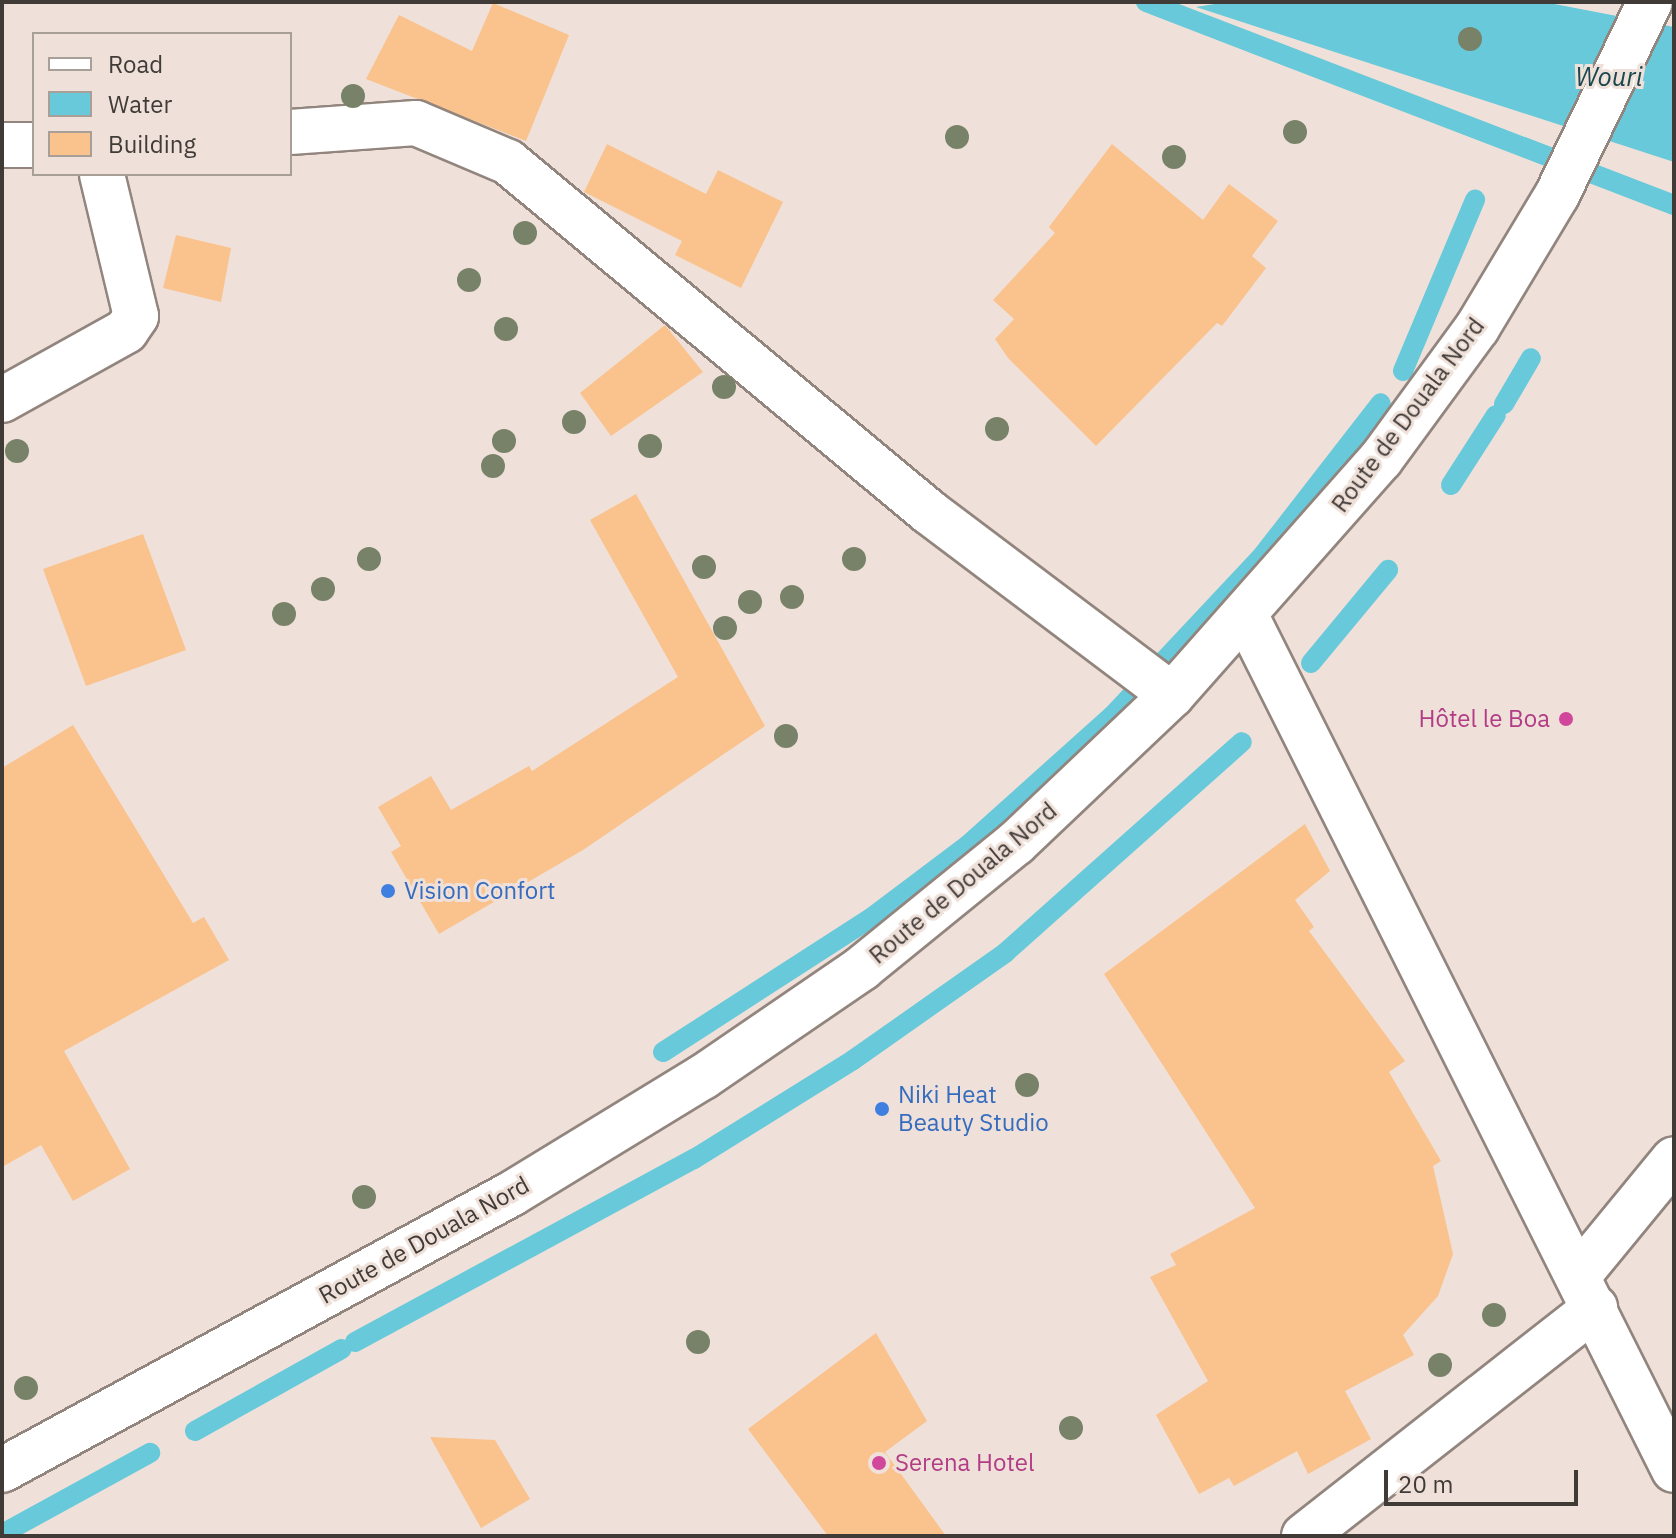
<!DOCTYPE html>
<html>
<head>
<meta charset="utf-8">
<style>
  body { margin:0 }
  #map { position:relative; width:1676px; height:1538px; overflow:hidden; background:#efe1d9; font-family:"IBM Plex Sans",sans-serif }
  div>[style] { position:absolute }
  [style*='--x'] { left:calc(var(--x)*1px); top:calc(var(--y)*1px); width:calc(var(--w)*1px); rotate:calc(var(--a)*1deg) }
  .water>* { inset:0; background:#67c9d9 }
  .stream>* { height:20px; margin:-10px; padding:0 10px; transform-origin:10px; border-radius:10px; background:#67c9d9 }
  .building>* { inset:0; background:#fac28c }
  .roads { filter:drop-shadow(2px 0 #92857e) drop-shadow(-2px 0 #92857e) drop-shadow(0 2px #92857e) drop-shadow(0 -2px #92857e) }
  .minor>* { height:44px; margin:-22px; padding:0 22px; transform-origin:22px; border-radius:22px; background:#fff }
  .major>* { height:44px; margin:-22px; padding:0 22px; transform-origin:22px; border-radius:22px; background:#fff }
  .trees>* { width:24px; height:24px; margin:-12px; border-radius:50%; background:#788268 }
  .dots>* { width:22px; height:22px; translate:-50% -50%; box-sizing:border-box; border:4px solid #efe1d9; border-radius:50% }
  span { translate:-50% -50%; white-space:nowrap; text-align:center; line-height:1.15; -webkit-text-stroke:6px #efe1d9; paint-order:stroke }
  .street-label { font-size:24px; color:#413b38 }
  .hotel-label { font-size:24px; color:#b23c85 }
  .right { translate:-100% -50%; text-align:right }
  .left { translate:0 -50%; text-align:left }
  .shop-label { font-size:24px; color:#366cbe }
  .water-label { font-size:26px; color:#1a474e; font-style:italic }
  .frame { position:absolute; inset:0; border:4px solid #413b38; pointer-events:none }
  .legend { position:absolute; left:32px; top:32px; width:260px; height:144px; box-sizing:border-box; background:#efe1d9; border:2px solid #a99f99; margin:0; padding:10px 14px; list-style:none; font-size:24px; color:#413b38 }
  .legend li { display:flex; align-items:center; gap:16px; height:40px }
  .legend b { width:40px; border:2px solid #a99f99 }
  .scale { position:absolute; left:1384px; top:1470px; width:194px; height:36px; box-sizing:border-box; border:4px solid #413b38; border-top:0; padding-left:10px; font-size:24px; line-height:28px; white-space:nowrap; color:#413b38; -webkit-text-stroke:6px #efe1d9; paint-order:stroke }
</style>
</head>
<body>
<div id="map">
  <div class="water">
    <i style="clip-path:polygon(1227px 2px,1544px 2px,1674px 27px,1674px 162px,1196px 7px)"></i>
  </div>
  <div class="stream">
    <i style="--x:1146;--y:2;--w:566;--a:21.03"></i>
    <i style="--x:1403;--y:371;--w:186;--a:-67.2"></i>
    <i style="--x:1504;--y:404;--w:53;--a:-59.6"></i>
    <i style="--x:1451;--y:485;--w:83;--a:-57.3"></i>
    <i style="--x:1311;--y:663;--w:121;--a:-50.4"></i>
    <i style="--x:663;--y:1052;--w:247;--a:-32.8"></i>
    <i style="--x:871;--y:918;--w:121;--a:-37"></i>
    <i style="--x:968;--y:845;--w:193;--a:-41.9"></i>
    <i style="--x:1112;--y:716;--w:221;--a:-46.8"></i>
    <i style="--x:1263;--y:555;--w:192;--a:-52.2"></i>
    <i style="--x:355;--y:1342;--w:385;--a:-28.4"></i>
    <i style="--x:694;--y:1159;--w:187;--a:-31.9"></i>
    <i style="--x:853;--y:1060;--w:186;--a:-35.1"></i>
    <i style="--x:1005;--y:953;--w:317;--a:-41.7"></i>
    <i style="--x:195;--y:1431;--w:168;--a:-29.2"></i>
    <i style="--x:2;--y:1534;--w:169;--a:-28.7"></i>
  </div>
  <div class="building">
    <i style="clip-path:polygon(493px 3px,569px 35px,526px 141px,366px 79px,399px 15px,472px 51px)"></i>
    <i style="clip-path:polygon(607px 144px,706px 194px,718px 170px,783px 202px,741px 288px,675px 255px,682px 241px,584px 192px)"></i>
    <i style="clip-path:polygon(1112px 144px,1203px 220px,1229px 184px,1278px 221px,1252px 256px,1266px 268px,1222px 326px,1217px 323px,1096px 446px,1008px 358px,995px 339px,1014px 319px,993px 300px,1055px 233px,1049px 227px)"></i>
    <i style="clip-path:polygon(176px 235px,231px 248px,221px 302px,163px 288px)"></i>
    <i style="clip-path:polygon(665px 325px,703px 372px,611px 436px,580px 393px)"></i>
    <i style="clip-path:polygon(636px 494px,765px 726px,583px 850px,439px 934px,391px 852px,401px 846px,378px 807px,431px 776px,451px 810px,529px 766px,532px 771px,678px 677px,590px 520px)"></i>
    <i style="clip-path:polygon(143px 534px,186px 650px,86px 686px,43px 569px)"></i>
    <i style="clip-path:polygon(73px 725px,193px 923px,204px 917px,229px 960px,64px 1051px,130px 1169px,73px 1201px,41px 1145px,2px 1167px,2px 768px)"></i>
    <i style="clip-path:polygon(1305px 824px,1330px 871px,1295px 900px,1314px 927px,1309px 931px,1405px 1061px,1389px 1072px,1441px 1161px,1433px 1166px,1453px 1254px,1438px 1296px,1403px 1335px,1414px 1355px,1345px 1391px,1371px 1439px,1308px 1474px,1297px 1451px,1234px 1486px,1229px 1478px,1199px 1494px,1156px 1415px,1208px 1381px,1150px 1277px,1176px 1265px,1170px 1254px,1255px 1208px,1104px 974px)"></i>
    <i style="clip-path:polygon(876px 1333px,927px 1421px,885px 1452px,946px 1536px,828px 1536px,748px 1429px)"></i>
    <i style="clip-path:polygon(430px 1437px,495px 1440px,530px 1499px,481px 1528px)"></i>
  </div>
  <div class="roads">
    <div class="minor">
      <i style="--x:290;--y:132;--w:126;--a:-4.1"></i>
      <i style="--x:416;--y:123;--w:100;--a:23"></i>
      <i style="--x:508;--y:162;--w:547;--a:39.74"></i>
      <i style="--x:929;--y:512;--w:304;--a:37"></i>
      <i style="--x:2;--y:145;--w:32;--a:0"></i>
      <i style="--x:2;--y:400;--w:142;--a:-29.1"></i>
      <i style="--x:126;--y:331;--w:18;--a:-56"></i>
      <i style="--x:136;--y:316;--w:146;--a:-103.5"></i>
      <i style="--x:1246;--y:616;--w:955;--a:63.38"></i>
      <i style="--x:1578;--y:1276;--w:151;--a:-50.6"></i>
      <i style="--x:1304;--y:1536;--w:370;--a:-38.1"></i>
    </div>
    <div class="major">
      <i style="--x:2;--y:1470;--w:579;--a:-28.47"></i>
      <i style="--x:511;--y:1194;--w:225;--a:-31.4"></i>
      <i style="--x:703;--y:1077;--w:193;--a:-34.4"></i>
      <i style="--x:862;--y:968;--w:198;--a:-39.1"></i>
      <i style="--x:1016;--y:843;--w:215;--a:-43.5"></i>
      <i style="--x:1172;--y:695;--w:315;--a:-48.5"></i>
      <i style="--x:1381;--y:459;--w:162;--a:-53.8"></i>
      <i style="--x:1477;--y:328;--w:155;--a:-59"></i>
      <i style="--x:1557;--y:195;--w:214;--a:-64.3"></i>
    </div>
  </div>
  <div class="trees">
    <i style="left:1470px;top:39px"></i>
    <i style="left:353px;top:96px"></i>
    <i style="left:1295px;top:132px"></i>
    <i style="left:957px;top:137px"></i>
    <i style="left:1174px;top:157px"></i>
    <i style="left:525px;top:233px"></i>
    <i style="left:469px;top:280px"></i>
    <i style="left:506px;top:329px"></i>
    <i style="left:724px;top:387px"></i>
    <i style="left:574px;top:422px"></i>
    <i style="left:997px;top:429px"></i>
    <i style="left:504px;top:441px"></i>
    <i style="left:650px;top:446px"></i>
    <i style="left:17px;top:451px"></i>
    <i style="left:493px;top:466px"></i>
    <i style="left:369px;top:559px"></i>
    <i style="left:854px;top:559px"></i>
    <i style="left:704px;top:567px"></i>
    <i style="left:323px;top:589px"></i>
    <i style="left:792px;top:597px"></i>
    <i style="left:750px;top:602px"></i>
    <i style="left:284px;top:614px"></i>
    <i style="left:725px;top:628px"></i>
    <i style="left:786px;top:736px"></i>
    <i style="left:1027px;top:1085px"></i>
    <i style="left:364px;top:1197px"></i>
    <i style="left:1494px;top:1315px"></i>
    <i style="left:698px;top:1342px"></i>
    <i style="left:1440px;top:1365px"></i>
    <i style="left:26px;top:1388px"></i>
    <i style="left:1071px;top:1428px"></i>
  </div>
  <div class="dots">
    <i style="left:1566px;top:719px;background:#d1479c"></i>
    <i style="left:388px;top:891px;background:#3f7fe0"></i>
    <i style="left:882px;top:1109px;background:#3f7fe0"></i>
    <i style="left:879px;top:1463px;background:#d1479c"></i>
  </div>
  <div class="street-label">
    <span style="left:1408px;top:415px;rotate:-53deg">Route de Douala Nord</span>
    <span style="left:963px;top:883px;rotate:-40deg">Route de Douala Nord</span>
    <span style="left:424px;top:1240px;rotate:-29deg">Route de Douala Nord</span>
  </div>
  <div class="hotel-label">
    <span class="right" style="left:1550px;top:719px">Hôtel le Boa</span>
    <span class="left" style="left:895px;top:1463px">Serena Hotel</span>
  </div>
  <div class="shop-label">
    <span class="left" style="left:404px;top:891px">Vision Confort</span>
    <span class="left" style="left:898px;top:1109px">Niki Heat<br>Beauty Studio</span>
  </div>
  <div class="water-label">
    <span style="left:1609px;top:77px">Wouri</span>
  </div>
  <div class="frame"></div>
  <ul class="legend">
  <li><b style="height:10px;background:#fff"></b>Road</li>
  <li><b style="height:22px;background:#67c9d9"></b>Water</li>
  <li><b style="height:22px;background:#fac28c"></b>Building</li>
  </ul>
  <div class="scale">20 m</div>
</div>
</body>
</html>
